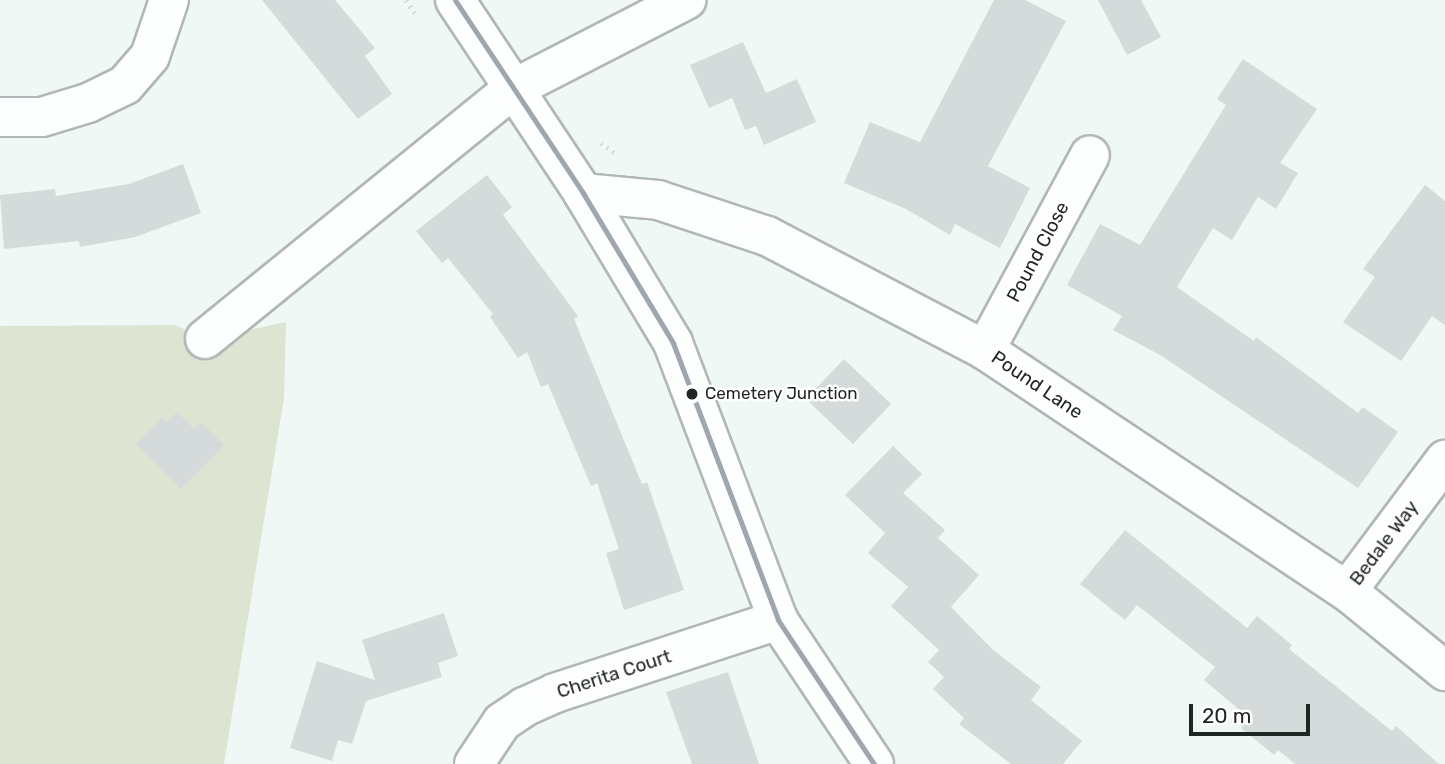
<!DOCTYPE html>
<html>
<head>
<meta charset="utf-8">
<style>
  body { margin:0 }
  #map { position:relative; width:1445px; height:764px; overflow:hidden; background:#f0f8f5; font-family:Rubik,sans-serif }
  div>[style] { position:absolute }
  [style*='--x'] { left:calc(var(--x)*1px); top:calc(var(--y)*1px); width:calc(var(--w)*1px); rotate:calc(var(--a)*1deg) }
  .green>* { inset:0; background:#dee4d2 }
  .building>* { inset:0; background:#d4dbda }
  .path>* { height:4.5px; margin-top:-2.25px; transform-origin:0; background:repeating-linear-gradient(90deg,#d8dbda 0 2px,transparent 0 7px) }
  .roads { filter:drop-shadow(2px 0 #b1b7b5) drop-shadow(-2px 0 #b1b7b5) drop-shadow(0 2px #b1b7b5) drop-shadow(0 -2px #b1b7b5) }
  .minor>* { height:38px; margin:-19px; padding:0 19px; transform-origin:19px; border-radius:19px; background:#fdfefe }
  .bus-1>* { height:5px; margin:-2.5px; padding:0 2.5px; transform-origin:2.5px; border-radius:2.5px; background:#9ea7ad }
  .dots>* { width:19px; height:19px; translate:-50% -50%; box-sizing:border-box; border:4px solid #fff; border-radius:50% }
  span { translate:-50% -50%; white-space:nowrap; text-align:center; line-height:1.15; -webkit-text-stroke:5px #fff; paint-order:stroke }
  .bus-label { font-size:17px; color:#1f2523 }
  .left { translate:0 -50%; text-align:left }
  .street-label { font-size:19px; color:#1f2523 }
  .scale { position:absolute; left:1189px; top:704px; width:121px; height:32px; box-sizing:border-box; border:4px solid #1f2523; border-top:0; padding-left:9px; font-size:21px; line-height:24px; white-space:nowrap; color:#1f2523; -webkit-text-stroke:5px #fff; paint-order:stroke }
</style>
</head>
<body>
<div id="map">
  <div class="green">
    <i style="clip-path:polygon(286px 322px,284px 398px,224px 764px,0 764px,0 326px,175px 325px,205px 339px)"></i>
  </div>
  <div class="building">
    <i style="clip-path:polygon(262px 0,335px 0,375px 48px,365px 56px,392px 94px,358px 119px)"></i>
    <i style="clip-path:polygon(994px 0,1025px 0,1066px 21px,988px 166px,1030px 188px,1000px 248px,955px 224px,950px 235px,906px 209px,844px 183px,870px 122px,920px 142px)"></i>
    <i style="clip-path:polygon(1098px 0,1141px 0,1161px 37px,1127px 55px)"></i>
    <i style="clip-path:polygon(743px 42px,766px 93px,797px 79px,816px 122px,764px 145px,756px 126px,745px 130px,732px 98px,709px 108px,690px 65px)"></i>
    <i style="clip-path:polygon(1243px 59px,1317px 109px,1280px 163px,1298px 173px,1276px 209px,1258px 197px,1232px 240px,1213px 228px,1177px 287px,1254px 341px,1256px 337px,1358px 413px,1363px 407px,1398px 432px,1358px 488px,1160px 355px,1113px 330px,1122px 316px,1067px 285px,1100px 224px,1140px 245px,1226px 105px,1217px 99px)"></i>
    <i style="clip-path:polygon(183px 164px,201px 213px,135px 237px,80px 247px,79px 241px,4px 249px,0 195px,55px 189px,56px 196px,98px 189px,129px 184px)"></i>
    <i style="clip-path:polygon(487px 175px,512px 207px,503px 215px,578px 316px,574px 319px,642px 484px,647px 482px,684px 590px,624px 610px,606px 553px,619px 549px,597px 483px,591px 486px,548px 384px,541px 387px,527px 352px,518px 358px,490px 317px,493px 314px,448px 258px,442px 263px,416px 231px)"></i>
    <i style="clip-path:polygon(1425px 185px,1445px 201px,1445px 325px,1432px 316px,1401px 361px,1343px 322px,1375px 277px,1363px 269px)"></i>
    <i style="clip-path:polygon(844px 359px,891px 404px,853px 444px,806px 399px)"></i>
    <i style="clip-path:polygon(177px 412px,194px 429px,201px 422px,224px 445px,181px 489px,136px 444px,162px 417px,167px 422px)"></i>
    <i style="clip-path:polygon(893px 446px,922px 474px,903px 493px,945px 530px,938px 538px,979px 575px,951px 607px,992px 649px,1041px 687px,1031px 700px,1082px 741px,1063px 764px,1011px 764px,959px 724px,964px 718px,933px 689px,944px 677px,928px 662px,939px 650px,891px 606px,908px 587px,868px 553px,885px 533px,845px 495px)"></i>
    <i style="clip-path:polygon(1125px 530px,1247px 628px,1257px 616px,1292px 645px,1289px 649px,1392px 731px,1396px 726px,1439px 764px,1295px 764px,1278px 750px,1274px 755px,1241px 728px,1249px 718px,1204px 680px,1215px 667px,1137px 605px,1125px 620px,1080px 584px)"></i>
    <i style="clip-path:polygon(444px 613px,458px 656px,438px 663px,442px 677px,366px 701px,352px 744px,338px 740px,332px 761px,290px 748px,317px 661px,375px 680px,362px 640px)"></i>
    <i style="clip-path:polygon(728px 672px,759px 764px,692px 764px,666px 692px)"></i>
  </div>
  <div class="path">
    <i style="--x:406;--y:0;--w:16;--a:55"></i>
    <i style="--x:601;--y:143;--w:19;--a:35"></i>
  </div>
  <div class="roads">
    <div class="minor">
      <i style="--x:455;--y:0;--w:232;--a:56.4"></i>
      <i style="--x:583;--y:193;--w:175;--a:59"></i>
      <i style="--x:673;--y:343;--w:296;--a:69.2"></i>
      <i style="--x:778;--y:620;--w:173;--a:56.3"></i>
      <i style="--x:0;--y:117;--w:42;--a:0"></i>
      <i style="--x:42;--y:117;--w:48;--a:-16.9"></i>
      <i style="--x:88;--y:103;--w:41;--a:-25.9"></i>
      <i style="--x:125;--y:85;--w:38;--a:-49"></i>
      <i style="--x:150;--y:56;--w:59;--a:-71.3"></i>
      <i style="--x:583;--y:193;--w:75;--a:5.3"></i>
      <i style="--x:658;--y:200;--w:115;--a:18.3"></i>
      <i style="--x:767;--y:236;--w:246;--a:27.6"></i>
      <i style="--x:985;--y:350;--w:435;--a:33.7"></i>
      <i style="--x:1347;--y:591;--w:127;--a:39.2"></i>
      <i style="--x:205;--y:339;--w:397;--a:-39.1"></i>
      <i style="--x:513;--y:89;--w:195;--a:-27.2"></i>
      <i style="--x:985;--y:350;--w:221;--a:-61.7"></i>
      <i style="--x:1347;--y:591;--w:164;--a:-53.2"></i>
      <i style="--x:474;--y:764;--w:50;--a:-56.3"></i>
      <i style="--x:502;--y:722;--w:27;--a:-34"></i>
      <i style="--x:524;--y:707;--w:34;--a:-24"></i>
      <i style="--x:555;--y:693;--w:235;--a:-18.1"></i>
    </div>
  </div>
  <div class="bus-1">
    <i style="--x:455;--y:0;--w:232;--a:56.4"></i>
    <i style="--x:583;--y:193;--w:175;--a:59"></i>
    <i style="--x:673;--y:343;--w:296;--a:69.2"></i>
    <i style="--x:778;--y:620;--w:173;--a:56.3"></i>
  </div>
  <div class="dots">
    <i style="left:692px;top:394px;background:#1f2523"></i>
  </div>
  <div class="bus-label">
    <span class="left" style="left:705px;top:394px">Cemetery Junction</span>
  </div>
  <div class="street-label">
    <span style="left:1038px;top:252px;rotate:-62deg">Pound Close</span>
    <span style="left:1037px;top:385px;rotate:34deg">Pound Lane</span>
    <span style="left:1384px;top:543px;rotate:-53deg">Bedale Way</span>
    <span style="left:614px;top:674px;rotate:-18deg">Cherita Court</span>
  </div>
  <div class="scale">20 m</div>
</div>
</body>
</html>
